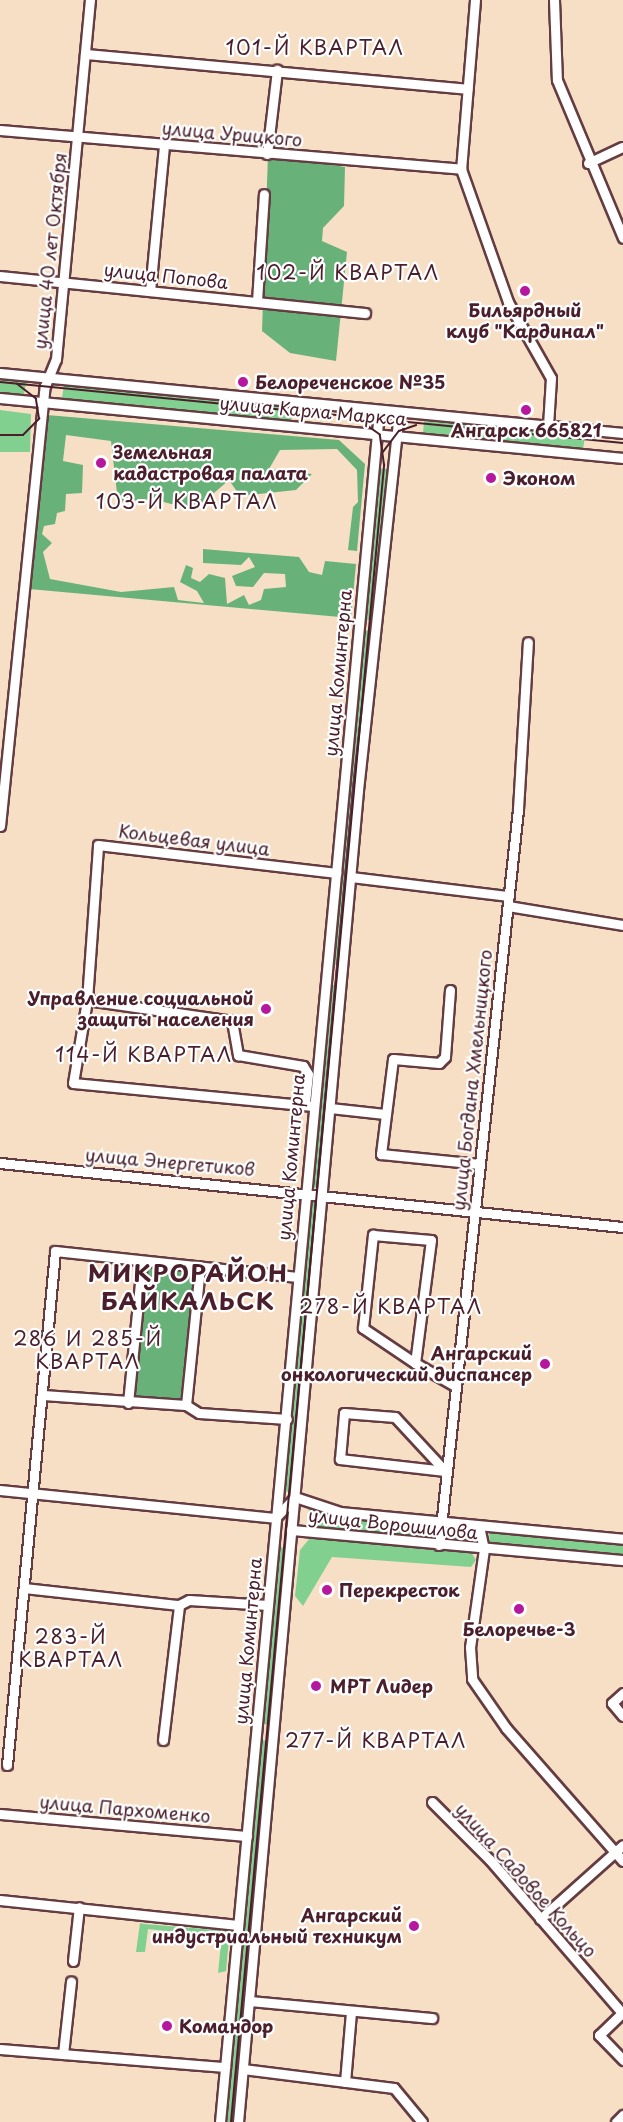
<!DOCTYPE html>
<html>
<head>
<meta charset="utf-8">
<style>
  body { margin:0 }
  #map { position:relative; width:623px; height:2122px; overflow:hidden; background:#f6dfc5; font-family:"Playpen Sans",sans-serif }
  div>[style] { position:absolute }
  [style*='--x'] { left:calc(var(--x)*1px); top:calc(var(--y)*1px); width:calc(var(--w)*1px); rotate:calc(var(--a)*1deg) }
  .green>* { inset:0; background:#81d090 }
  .forest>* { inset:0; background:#68b27a }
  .roads { filter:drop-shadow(2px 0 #643c42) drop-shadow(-2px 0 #643c42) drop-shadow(0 2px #643c42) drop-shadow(0 -2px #643c42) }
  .minor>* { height:9px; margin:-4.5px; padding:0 4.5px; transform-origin:4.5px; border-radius:4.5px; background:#fff }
  .tram>* { height:1.5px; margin:-0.75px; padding:0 0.75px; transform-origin:0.75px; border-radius:0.75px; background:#4a1f2b }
  .dots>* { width:16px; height:16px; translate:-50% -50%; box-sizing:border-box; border:3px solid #fff; border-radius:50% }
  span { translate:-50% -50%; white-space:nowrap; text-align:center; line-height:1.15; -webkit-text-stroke:4.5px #fff; paint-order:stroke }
  .street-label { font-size:18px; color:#4a1f2b }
  .poi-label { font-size:18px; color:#4a1f2b; font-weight:700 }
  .left { translate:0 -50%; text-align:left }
  .right { translate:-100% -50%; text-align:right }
  .neighbourhood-label { font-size:20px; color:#4a1f2b; letter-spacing:1.5px }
  .district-label { font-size:24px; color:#4a1f2b; font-weight:700; letter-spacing:1.5px }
</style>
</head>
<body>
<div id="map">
  <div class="green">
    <i style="clip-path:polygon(0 379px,26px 382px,24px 395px,0 393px)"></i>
    <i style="clip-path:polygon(64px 385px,293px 408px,291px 422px,62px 398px)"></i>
    <i style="clip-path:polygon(0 410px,31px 414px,30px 452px,0 452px)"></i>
    <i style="clip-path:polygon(424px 421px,585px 436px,583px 450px,423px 434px)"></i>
    <i style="clip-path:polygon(377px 468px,387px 469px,373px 620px,363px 620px)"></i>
    <i style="clip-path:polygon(362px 630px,372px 631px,340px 965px,331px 964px)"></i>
    <i style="clip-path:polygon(329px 985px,339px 985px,320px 1188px,310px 1187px)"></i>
    <i style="clip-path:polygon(310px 1199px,319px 1200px,292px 1492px,282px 1491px)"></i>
    <i style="clip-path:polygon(309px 1506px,338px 1516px,432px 1526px,438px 1533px,430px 1541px,317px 1528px,318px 1515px,308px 1514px)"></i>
    <i style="clip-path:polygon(450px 1528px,470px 1530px,469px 1542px,448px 1540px)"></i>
    <i style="clip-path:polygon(489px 1531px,623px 1543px,623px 1557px,490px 1545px)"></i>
    <i style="clip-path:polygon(310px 1538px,471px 1552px,476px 1560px,471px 1567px,332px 1557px,303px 1606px,295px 1596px,300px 1550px)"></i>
    <i style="clip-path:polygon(277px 1547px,287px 1548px,271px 1725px,262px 1724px)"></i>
    <i style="clip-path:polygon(260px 1740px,270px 1741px,236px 2122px,225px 2122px)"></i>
    <i style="clip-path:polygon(140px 1923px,144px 1924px,230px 1931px,220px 1937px,148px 1929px,145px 1952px,136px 1952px)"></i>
    <i style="clip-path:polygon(229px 1939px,226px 1971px,218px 1973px,221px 1943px)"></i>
  </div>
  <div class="forest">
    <i style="clip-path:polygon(268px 154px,345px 167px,344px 206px,323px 228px,322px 241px,347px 252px,336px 361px,290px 353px,262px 331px)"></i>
    <i style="clip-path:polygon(47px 415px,339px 440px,365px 464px,357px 551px,348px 550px,353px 507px,358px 502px,357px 470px,337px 449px,280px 450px,269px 469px,312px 474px,296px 490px,240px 496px,229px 480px,200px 505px,183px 507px,152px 499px,118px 502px,111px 441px,66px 435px,63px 461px,83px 465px,82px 493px,66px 494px,65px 511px,57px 513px,55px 524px,44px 526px,42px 534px,52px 543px,43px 552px,50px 579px,121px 592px,174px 587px,178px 600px,204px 603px,197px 591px,180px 582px,186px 565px,193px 568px,191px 578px,200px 582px,209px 574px,225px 578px,227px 604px,244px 595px,249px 605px,261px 600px,264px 589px,286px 587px,285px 574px,264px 573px,253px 587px,236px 586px,232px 576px,255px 567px,249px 557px,241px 565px,203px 563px,203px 549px,299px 557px,309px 572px,322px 575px,325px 561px,356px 564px,351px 618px,29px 589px)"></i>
    <i style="clip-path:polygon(142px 1263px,199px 1268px,186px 1405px,128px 1402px)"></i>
  </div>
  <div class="roads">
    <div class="minor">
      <i style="--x:475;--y:0;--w:170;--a:94.7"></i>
      <i style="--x:461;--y:169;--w:141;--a:70.5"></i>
      <i style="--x:508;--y:302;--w:87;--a:60.5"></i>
      <i style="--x:551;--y:378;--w:48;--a:93.6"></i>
      <i style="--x:554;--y:0;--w:80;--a:87.9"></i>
      <i style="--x:557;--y:80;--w:171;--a:67.3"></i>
      <i style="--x:85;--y:54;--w:384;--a:5.2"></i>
      <i style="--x:0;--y:130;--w:463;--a:4.8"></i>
      <i style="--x:267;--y:154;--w:85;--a:-83.2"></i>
      <i style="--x:588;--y:163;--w:38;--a:-25"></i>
      <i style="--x:0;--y:276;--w:367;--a:5.8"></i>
      <i style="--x:150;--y:291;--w:147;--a:-84.5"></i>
      <i style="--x:257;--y:301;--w:107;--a:-86.3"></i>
      <i style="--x:0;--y:373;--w:626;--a:5.5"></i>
      <i style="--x:0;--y:398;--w:626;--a:5.5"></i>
      <i style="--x:0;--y:826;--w:442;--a:-84.2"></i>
      <i style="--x:45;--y:386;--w:29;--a:-68"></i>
      <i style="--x:56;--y:359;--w:361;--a:-84.6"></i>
      <i style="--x:351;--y:877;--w:159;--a:6.9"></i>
      <i style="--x:508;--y:906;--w:117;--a:9.4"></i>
      <i style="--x:450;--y:990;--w:67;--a:94.3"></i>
      <i style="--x:445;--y:1057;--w:8;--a:135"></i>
      <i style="--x:439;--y:1063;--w:46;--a:-175"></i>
      <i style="--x:393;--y:1059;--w:96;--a:97.2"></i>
      <i style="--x:381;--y:1154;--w:99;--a:5.8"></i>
      <i style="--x:87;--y:1000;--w:147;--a:8.2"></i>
      <i style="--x:232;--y:1021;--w:35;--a:80"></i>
      <i style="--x:238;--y:1055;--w:66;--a:9.6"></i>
      <i style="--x:303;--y:1066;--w:9;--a:58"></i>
      <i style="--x:308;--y:1074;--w:31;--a:96"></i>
      <i style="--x:313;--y:1106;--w:241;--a:-174.5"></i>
      <i style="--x:73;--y:1083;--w:84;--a:-80.4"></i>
      <i style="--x:87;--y:1000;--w:155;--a:-85.9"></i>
      <i style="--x:98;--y:845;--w:240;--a:6.7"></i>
      <i style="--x:330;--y:1108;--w:55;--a:6.2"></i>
      <i style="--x:0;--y:1163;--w:626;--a:5.87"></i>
      <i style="--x:415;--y:1363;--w:63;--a:-146.1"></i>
      <i style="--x:363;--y:1328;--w:94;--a:-83.9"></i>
      <i style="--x:373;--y:1235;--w:58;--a:4.9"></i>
      <i style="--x:431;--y:1240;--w:124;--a:97.4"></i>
      <i style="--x:415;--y:1363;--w:46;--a:29.9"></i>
      <i style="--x:43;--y:1395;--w:143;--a:4"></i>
      <i style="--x:186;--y:1405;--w:15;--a:32"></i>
      <i style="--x:199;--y:1413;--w:88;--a:3.9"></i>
      <i style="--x:128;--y:1403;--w:141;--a:-84.3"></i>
      <i style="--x:186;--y:1405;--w:139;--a:-84.2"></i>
      <i style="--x:344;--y:1413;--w:51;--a:4.5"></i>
      <i style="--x:395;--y:1417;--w:74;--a:47.2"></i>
      <i style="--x:445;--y:1471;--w:106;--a:-173.5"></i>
      <i style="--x:340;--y:1459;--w:46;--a:-85"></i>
      <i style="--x:0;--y:1490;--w:276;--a:5.8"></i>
      <i style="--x:295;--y:1497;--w:47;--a:18.4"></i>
      <i style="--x:340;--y:1512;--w:284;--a:5.4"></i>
      <i style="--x:275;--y:1518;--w:29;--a:-46"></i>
      <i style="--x:479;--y:1526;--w:24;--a:78"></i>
      <i style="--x:484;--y:1549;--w:99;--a:98.1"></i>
      <i style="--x:470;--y:1647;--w:32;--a:86"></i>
      <i style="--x:472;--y:1679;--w:60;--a:55.2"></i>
      <i style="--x:506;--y:1728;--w:177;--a:48.7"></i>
      <i style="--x:291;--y:1530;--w:333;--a:5.2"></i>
      <i style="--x:439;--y:1545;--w:740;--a:-83.87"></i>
      <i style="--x:518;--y:809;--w:167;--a:-86.6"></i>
      <i style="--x:24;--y:1588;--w:156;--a:6.3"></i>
      <i style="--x:179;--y:1605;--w:11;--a:-27"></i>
      <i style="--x:189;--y:1600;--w:79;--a:3.6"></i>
      <i style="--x:623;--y:1693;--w:15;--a:138"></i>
      <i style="--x:612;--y:1703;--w:17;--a:50"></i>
      <i style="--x:163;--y:1740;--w:136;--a:-83.2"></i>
      <i style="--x:7;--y:1765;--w:516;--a:-84.66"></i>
      <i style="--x:55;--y:1251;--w:244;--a:6.1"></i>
      <i style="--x:432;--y:1802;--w:82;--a:45"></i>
      <i style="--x:490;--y:1860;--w:202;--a:49.2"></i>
      <i style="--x:622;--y:2013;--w:32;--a:136"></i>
      <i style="--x:599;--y:2035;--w:35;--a:46"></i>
      <i style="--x:0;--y:1814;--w:248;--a:5.1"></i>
      <i style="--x:0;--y:1900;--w:239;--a:6"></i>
      <i style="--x:540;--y:1919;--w:111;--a:-41.7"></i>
      <i style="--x:73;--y:1961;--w:54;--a:-83.7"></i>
      <i style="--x:249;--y:2001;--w:184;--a:5.3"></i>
      <i style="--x:0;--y:2049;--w:226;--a:4.6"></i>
      <i style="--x:63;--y:2054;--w:73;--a:-83.7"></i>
      <i style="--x:243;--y:2069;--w:152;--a:7.2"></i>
      <i style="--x:394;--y:2088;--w:44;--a:50.5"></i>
      <i style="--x:345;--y:2082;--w:70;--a:-85.1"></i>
      <i style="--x:220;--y:2122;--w:1719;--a:-84.69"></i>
      <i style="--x:238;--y:2122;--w:1337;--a:-84.85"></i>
      <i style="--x:358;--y:790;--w:380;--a:-83.8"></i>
      <i style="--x:616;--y:2122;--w:10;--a:-45"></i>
    </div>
  </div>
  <div class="tram">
    <i style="--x:0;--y:382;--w:626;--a:5.59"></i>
    <i style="--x:0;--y:435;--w:23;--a:0"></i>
    <i style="--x:23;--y:435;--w:23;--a:-45"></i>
    <i style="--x:39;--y:419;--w:20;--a:-99"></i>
    <i style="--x:36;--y:399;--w:24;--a:-142"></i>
    <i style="--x:383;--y:452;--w:26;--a:-53"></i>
    <i style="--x:399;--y:431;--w:18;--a:-19"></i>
    <i style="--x:231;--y:2122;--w:1664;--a:-84.72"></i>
    <i style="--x:384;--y:465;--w:30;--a:-98"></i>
    <i style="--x:380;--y:435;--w:32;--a:-145"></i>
  </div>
  <div class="dots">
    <i style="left:525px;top:291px;background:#b5179e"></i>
    <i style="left:243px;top:382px;background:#b5179e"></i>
    <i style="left:526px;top:410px;background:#b5179e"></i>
    <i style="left:101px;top:463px;background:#b5179e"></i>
    <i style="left:491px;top:478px;background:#b5179e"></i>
    <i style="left:266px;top:1009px;background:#b5179e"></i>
    <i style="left:545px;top:1364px;background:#b5179e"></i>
    <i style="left:327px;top:1590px;background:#b5179e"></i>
    <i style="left:519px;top:1609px;background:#b5179e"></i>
    <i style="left:316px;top:1686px;background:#b5179e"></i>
    <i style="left:414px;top:1926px;background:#b5179e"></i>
    <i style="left:167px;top:2026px;background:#b5179e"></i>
  </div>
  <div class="street-label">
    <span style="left:232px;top:134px;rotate:5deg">улица Урицкого</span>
    <span style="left:50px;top:251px;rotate:-84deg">улица 40 лет Октября</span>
    <span style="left:166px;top:276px;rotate:6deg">улица Попова</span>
    <span style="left:313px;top:411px;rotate:5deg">улица Карла Маркса</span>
    <span style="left:338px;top:673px;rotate:-85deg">улица Коминтерна</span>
    <span style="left:194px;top:840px;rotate:7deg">Кольцевая улица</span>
    <span style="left:472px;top:1080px;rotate:-84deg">улица Богдана Хмельницкого</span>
    <span style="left:291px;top:1157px;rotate:-85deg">улица Коминтерна</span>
    <span style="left:170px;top:1162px;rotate:5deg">улица Энергетиков</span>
    <span style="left:393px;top:1524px;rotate:6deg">улица Ворошилова</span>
    <span style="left:248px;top:1641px;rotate:-85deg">улица Коминтерна</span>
    <span style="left:125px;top:1809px;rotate:5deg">улица Пархоменко</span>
    <span style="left:526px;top:1880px;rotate:48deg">улица Садовое Кольцо</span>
  </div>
  <div class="poi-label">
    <span style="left:525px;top:321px">Бильярдный<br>клуб "Кардинал"</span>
    <span class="left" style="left:255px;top:382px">Белореченское №35</span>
    <span style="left:526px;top:430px">Ангарск 665821</span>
    <span class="left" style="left:113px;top:463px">Земельная<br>кадастровая палата</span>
    <span class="left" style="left:503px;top:478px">Эконом</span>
    <span class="right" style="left:254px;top:1009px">Управление социальной<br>защиты населения</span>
    <span class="right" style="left:532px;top:1364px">Ангарский<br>онкологический диспансер</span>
    <span class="left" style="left:339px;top:1590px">Перекресток</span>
    <span style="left:519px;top:1629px">Белоречье-3</span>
    <span class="left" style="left:330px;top:1686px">МРТ Лидер</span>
    <span class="right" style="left:402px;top:1926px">Ангарский<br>индустриальный техникум</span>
    <span class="left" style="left:179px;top:2026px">Командор</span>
  </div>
  <div class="neighbourhood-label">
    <span style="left:315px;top:47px">101-Й КВАРТАЛ</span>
    <span style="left:348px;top:272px">102-Й КВАРТАЛ</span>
    <span style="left:187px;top:501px">103-Й КВАРТАЛ</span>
    <span style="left:144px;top:1054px">114-Й КВАРТАЛ</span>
    <span style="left:391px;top:1306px">278-Й КВАРТАЛ</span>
    <span style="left:88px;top:1350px">286 И 285-Й<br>КВАРТАЛ</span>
    <span style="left:71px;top:1648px">283-Й<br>КВАРТАЛ</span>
    <span style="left:376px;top:1740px">277-Й КВАРТАЛ</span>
  </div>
  <div class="district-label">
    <span style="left:188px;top:1287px">МИКРОРАЙОН<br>БАЙКАЛЬСК</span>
  </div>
</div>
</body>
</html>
